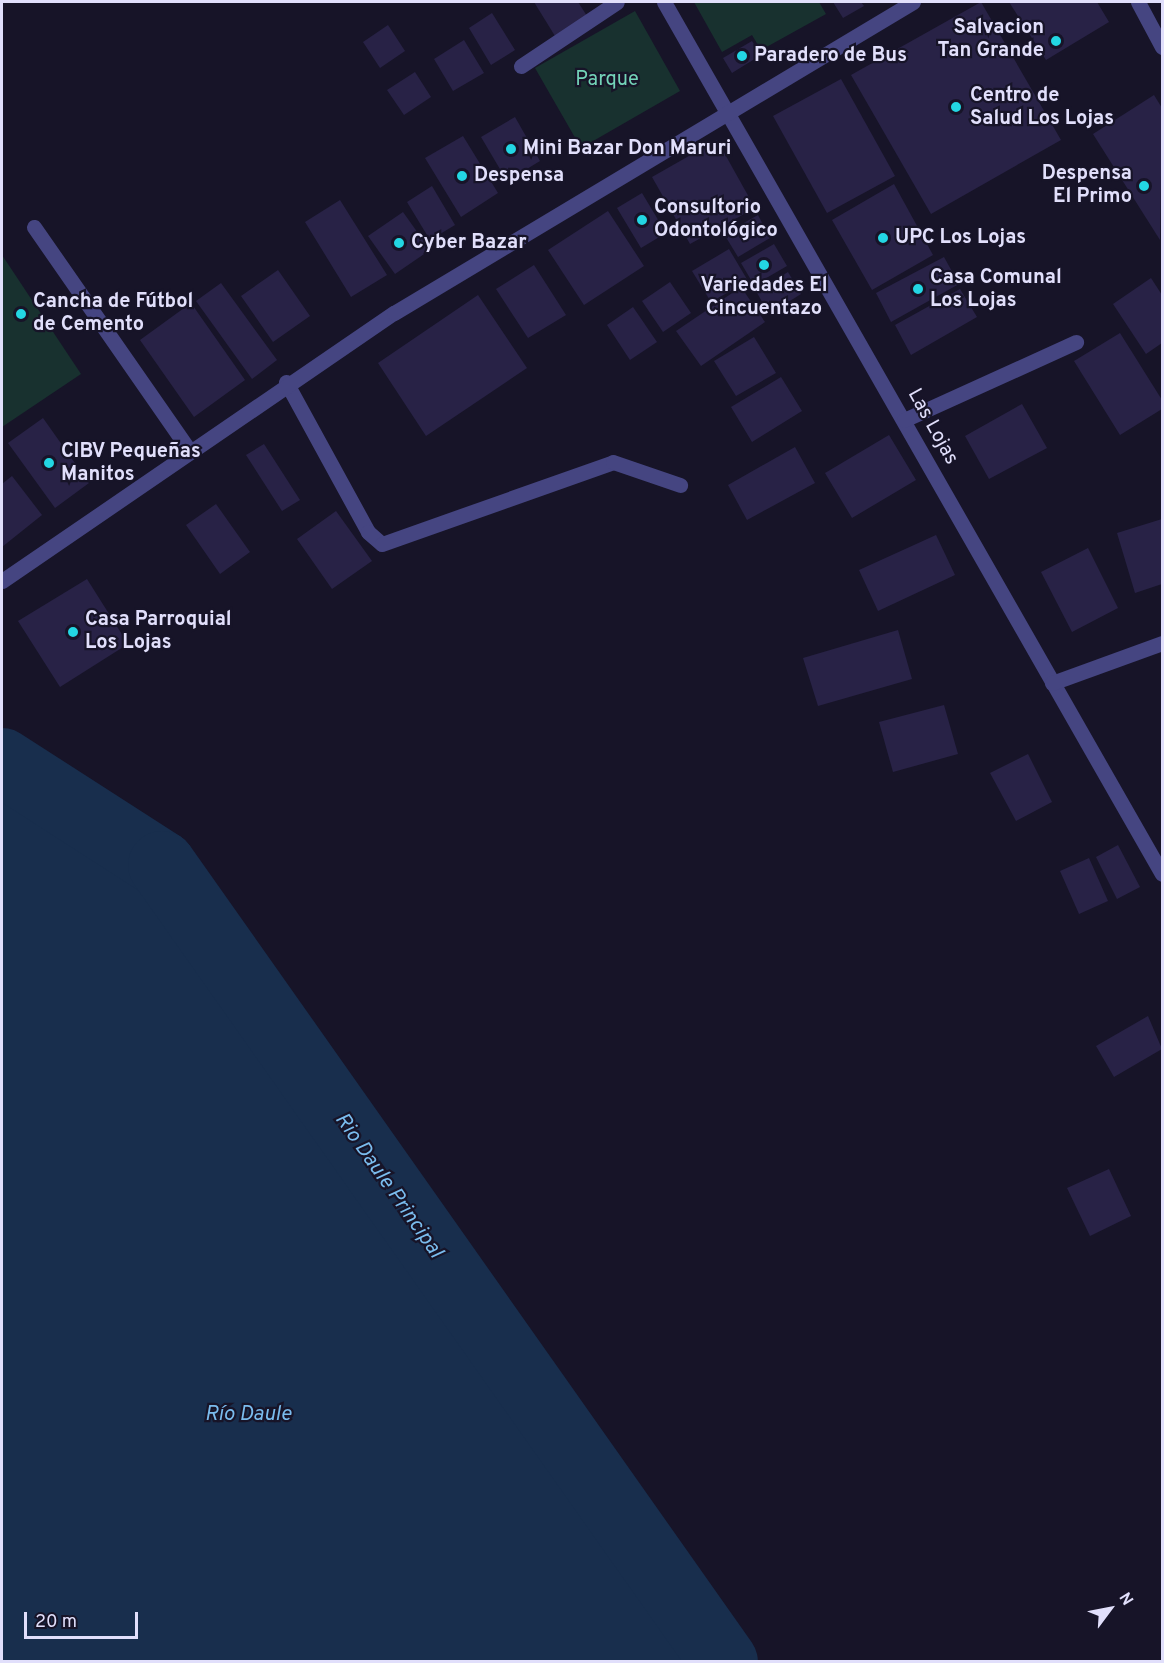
<!DOCTYPE html>
<html>
<head>
<meta charset="utf-8">
<style>
  body { margin:0 }
  #map { position:relative; width:1164px; height:1663px; overflow:hidden; background:#171428; font-family:Overpass,sans-serif }
  div>[style] { position:absolute }
  [style*='--x'] { left:calc(var(--x)*1px); top:calc(var(--y)*1px); width:calc(var(--w)*1px); rotate:calc(var(--a)*1deg) }
  .green>* { inset:0; background:#18312f }
  .water>* { inset:0; background:#182e4d }
  .river>* { height:68px; margin:-34px; padding:0 34px; transform-origin:34px; border-radius:34px; background:#182e4d }
  .building>* { inset:0; background:#282246 }
  .minor>* { height:15px; margin:-7.5px; padding:0 7.5px; transform-origin:7.5px; border-radius:7.5px; background:#454581 }
  .dots>* { width:16px; height:16px; translate:-50% -50%; box-sizing:border-box; border:3px solid #171428; border-radius:50% }
  span { translate:-50% -50%; white-space:nowrap; text-align:center; line-height:1.15; -webkit-text-stroke:4.5px #171428; paint-order:stroke }
  .poi-label { font-size:20px; color:#e1dffb; font-weight:700 }
  .right { translate:-100% -50%; text-align:right }
  .left { translate:0 -50%; text-align:left }
  .park-label { font-size:20px; color:#73d3b8 }
  .street-label { font-size:20px; color:#e1dffb }
  .water-label { font-size:21px; color:#7abcee; font-style:italic }
  .frame { position:absolute; inset:0; border:3px solid #e1dffb; pointer-events:none }
  .north { position:absolute; left:1080px; top:1579px; width:60px; height:60px; -webkit-text-stroke:4px #171428; paint-order:stroke; rotate:58deg; font-size:16px; font-weight:700; line-height:24px; text-align:center; color:#e1dffb }
  .north::after { content:''; display:block; margin:auto; width:21px; height:27px; background:#e1dffb; clip-path:polygon(50% 0,100% 100%,50% 72%,0 100%) }
  .scale { position:absolute; left:24px; top:1612px; width:114px; height:27px; box-sizing:border-box; border:3px solid #e1dffb; border-top:0; padding-left:8px; font-size:18px; line-height:21px; white-space:nowrap; color:#e1dffb; -webkit-text-stroke:4px #171428; paint-order:stroke }
</style>
</head>
<body>
<div id="map">
  <div class="green">
    <i style="clip-path:polygon(694px 2px,819px 2px,826px 14px,761px 50px,752px 35px,722px 52px)"></i>
    <i style="clip-path:polygon(635px 11px,680px 91px,581px 148px,535px 68px)"></i>
    <i style="clip-path:polygon(2px 255px,81px 374px,2px 427px)"></i>
  </div>
  <div class="water">
    <i style="clip-path:polygon(2px 737px,125px 814px,724px 1661px,2px 1661px)"></i>
  </div>
  <div class="river">
    <i style="--x:2;--y:762;--w:190;--a:32.8"></i>
    <i style="--x:162;--y:865;--w:975;--a:54.81"></i>
  </div>
  <div class="building">
    <i style="clip-path:polygon(534px 2px,578px 2px,587px 16px,555px 36px)"></i>
    <i style="clip-path:polygon(833px 2px,861px 2px,864px 6px,843px 18px)"></i>
    <i style="clip-path:polygon(981px 2px,1061px 140px,931px 214px,851px 75px)"></i>
    <i style="clip-path:polygon(1009px 2px,1097px 2px,1109px 22px,1046px 60px)"></i>
    <i style="clip-path:polygon(492px 13px,515px 50px,491px 65px,469px 28px)"></i>
    <i style="clip-path:polygon(388px 25px,405px 51px,380px 68px,363px 42px)"></i>
    <i style="clip-path:polygon(464px 40px,484px 73px,453px 91px,434px 59px)"></i>
    <i style="clip-path:polygon(752px 41px,761px 55px,732px 73px,723px 58px)"></i>
    <i style="clip-path:polygon(415px 72px,431px 97px,404px 115px,387px 90px)"></i>
    <i style="clip-path:polygon(841px 79px,895px 176px,827px 213px,773px 116px)"></i>
    <i style="clip-path:polygon(1154px 95px,1162px 108px,1160px 240px,1093px 134px)"></i>
    <i style="clip-path:polygon(515px 117px,540px 161px,507px 181px,481px 137px)"></i>
    <i style="clip-path:polygon(463px 136px,498px 193px,461px 217px,425px 158px)"></i>
    <i style="clip-path:polygon(717px 140px,755px 208px,690px 244px,652px 177px)"></i>
    <i style="clip-path:polygon(894px 184px,933px 255px,872px 290px,832px 220px)"></i>
    <i style="clip-path:polygon(432px 186px,455px 225px,430px 240px,407px 202px)"></i>
    <i style="clip-path:polygon(642px 193px,666px 233px,641px 248px,617px 208px)"></i>
    <i style="clip-path:polygon(340px 200px,387px 275px,351px 297px,305px 222px)"></i>
    <i style="clip-path:polygon(608px 211px,644px 266px,584px 305px,548px 250px)"></i>
    <i style="clip-path:polygon(403px 212px,430px 250px,395px 274px,368px 236px)"></i>
    <i style="clip-path:polygon(758px 215px,770px 238px,738px 257px,724px 234px)"></i>
    <i style="clip-path:polygon(774px 244px,787px 266px,754px 285px,741px 263px)"></i>
    <i style="clip-path:polygon(729px 249px,748px 281px,711px 302px,692px 271px)"></i>
    <i style="clip-path:polygon(944px 257px,959px 284px,891px 322px,876px 293px)"></i>
    <i style="clip-path:polygon(534px 265px,566px 315px,528px 338px,496px 289px)"></i>
    <i style="clip-path:polygon(278px 270px,310px 316px,273px 342px,241px 296px)"></i>
    <i style="clip-path:polygon(788px 272px,801px 294px,769px 314px,756px 291px)"></i>
    <i style="clip-path:polygon(1151px 278px,1162px 295px,1162px 343px,1146px 354px,1113px 304px)"></i>
    <i style="clip-path:polygon(670px 282px,691px 313px,663px 332px,642px 301px)"></i>
    <i style="clip-path:polygon(221px 283px,277px 360px,252px 379px,196px 301px)"></i>
    <i style="clip-path:polygon(741px 287px,765px 322px,701px 366px,676px 331px)"></i>
    <i style="clip-path:polygon(960px 289px,977px 317px,911px 355px,895px 325px)"></i>
    <i style="clip-path:polygon(478px 295px,527px 368px,426px 436px,378px 363px)"></i>
    <i style="clip-path:polygon(191px 303px,245px 380px,194px 417px,140px 340px)"></i>
    <i style="clip-path:polygon(633px 307px,657px 342px,630px 360px,607px 325px)"></i>
    <i style="clip-path:polygon(1120px 333px,1162px 400px,1162px 409px,1120px 435px,1074px 361px)"></i>
    <i style="clip-path:polygon(754px 337px,776px 373px,736px 396px,714px 361px)"></i>
    <i style="clip-path:polygon(781px 377px,802px 411px,752px 442px,731px 407px)"></i>
    <i style="clip-path:polygon(1022px 404px,1047px 448px,989px 479px,965px 436px)"></i>
    <i style="clip-path:polygon(43px 418px,89px 483px,55px 508px,8px 443px)"></i>
    <i style="clip-path:polygon(889px 435px,916px 480px,852px 518px,825px 473px)"></i>
    <i style="clip-path:polygon(264px 444px,300px 500px,282px 511px,246px 455px)"></i>
    <i style="clip-path:polygon(795px 447px,815px 483px,747px 520px,728px 485px)"></i>
    <i style="clip-path:polygon(12px 476px,42px 515px,2px 547px,2px 484px)"></i>
    <i style="clip-path:polygon(216px 504px,250px 552px,220px 574px,186px 525px)"></i>
    <i style="clip-path:polygon(336px 511px,372px 561px,332px 589px,297px 539px)"></i>
    <i style="clip-path:polygon(1162px 519px,1162px 584px,1135px 593px,1117px 533px)"></i>
    <i style="clip-path:polygon(936px 535px,955px 575px,878px 611px,859px 570px)"></i>
    <i style="clip-path:polygon(1088px 548px,1118px 608px,1072px 632px,1041px 572px)"></i>
    <i style="clip-path:polygon(87px 579px,128px 644px,60px 687px,18px 621px)"></i>
    <i style="clip-path:polygon(898px 630px,912px 679px,818px 706px,803px 658px)"></i>
    <i style="clip-path:polygon(944px 705px,958px 754px,893px 772px,879px 722px)"></i>
    <i style="clip-path:polygon(1028px 754px,1052px 802px,1016px 821px,990px 773px)"></i>
    <i style="clip-path:polygon(1118px 845px,1140px 887px,1117px 899px,1096px 857px)"></i>
    <i style="clip-path:polygon(1089px 858px,1108px 901px,1079px 914px,1060px 871px)"></i>
    <i style="clip-path:polygon(1148px 1016px,1162px 1049px,1114px 1077px,1096px 1046px)"></i>
    <i style="clip-path:polygon(1109px 1169px,1131px 1216px,1090px 1236px,1067px 1188px)"></i>
  </div>
  <div class="minor">
    <i style="--x:664;--y:2;--w:1004;--a:60.27"></i>
    <i style="--x:1138;--y:2;--w:51;--a:61.9"></i>
    <i style="--x:521;--y:66;--w:115;--a:-33.7"></i>
    <i style="--x:34;--y:227;--w:272;--a:55.2"></i>
    <i style="--x:286;--y:382;--w:171;--a:61.3"></i>
    <i style="--x:368;--y:532;--w:18;--a:41"></i>
    <i style="--x:382;--y:544;--w:245;--a:-19.5"></i>
    <i style="--x:613;--y:462;--w:71;--a:18.9"></i>
    <i style="--x:904;--y:420;--w:189;--a:-24.4"></i>
    <i style="--x:2;--y:581;--w:475;--a:-34.4"></i>
    <i style="--x:394;--y:313;--w:605;--a:-30.93"></i>
    <i style="--x:1052;--y:683;--w:117;--a:-20"></i>
  </div>
  <div class="dots">
    <i style="left:1056px;top:41px;background:#23d6e3"></i>
    <i style="left:742px;top:56px;background:#23d6e3"></i>
    <i style="left:956px;top:107px;background:#23d6e3"></i>
    <i style="left:511px;top:149px;background:#23d6e3"></i>
    <i style="left:462px;top:176px;background:#23d6e3"></i>
    <i style="left:1144px;top:186px;background:#23d6e3"></i>
    <i style="left:642px;top:220px;background:#23d6e3"></i>
    <i style="left:883px;top:238px;background:#23d6e3"></i>
    <i style="left:399px;top:243px;background:#23d6e3"></i>
    <i style="left:764px;top:265px;background:#23d6e3"></i>
    <i style="left:918px;top:289px;background:#23d6e3"></i>
    <i style="left:21px;top:314px;background:#23d6e3"></i>
    <i style="left:49px;top:463px;background:#23d6e3"></i>
    <i style="left:73px;top:632px;background:#23d6e3"></i>
  </div>
  <div class="poi-label">
    <span class="right" style="left:1044px;top:40px">Salvacion<br>Tan Grande</span>
    <span class="left" style="left:754px;top:56px">Paradero de Bus</span>
    <span class="left" style="left:970px;top:108px">Centro de<br>Salud Los Lojas</span>
    <span class="left" style="left:523px;top:149px">Mini Bazar Don Maruri</span>
    <span class="right" style="left:1132px;top:186px">Despensa<br>El Primo</span>
    <span class="left" style="left:474px;top:176px">Despensa</span>
    <span class="left" style="left:654px;top:220px">Consultorio<br>Odontológico</span>
    <span class="left" style="left:895px;top:238px">UPC Los Lojas</span>
    <span class="left" style="left:411px;top:243px">Cyber Bazar</span>
    <span class="left" style="left:930px;top:290px">Casa Comunal<br>Los Lojas</span>
    <span style="left:764px;top:298px">Variedades El<br>Cincuentazo</span>
    <span class="left" style="left:33px;top:314px">Cancha de Fútbol<br>de Cemento</span>
    <span class="left" style="left:61px;top:464px">CIBV Pequeñas<br>Manitos</span>
    <span class="left" style="left:85px;top:632px">Casa Parroquial<br>Los Lojas</span>
  </div>
  <div class="park-label">
    <span style="left:607px;top:80px">Parque</span>
  </div>
  <div class="street-label">
    <span style="left:932px;top:427px;rotate:61deg">Las Lojas</span>
  </div>
  <div class="water-label">
    <span style="left:388px;top:1186px;rotate:55deg">Rio Daule Principal</span>
    <span style="left:248px;top:1415px">Río Daule</span>
  </div>
  <div class="frame"></div>
  <div class="north">N</div>
  <div class="scale">20 m</div>
</div>
</body>
</html>
